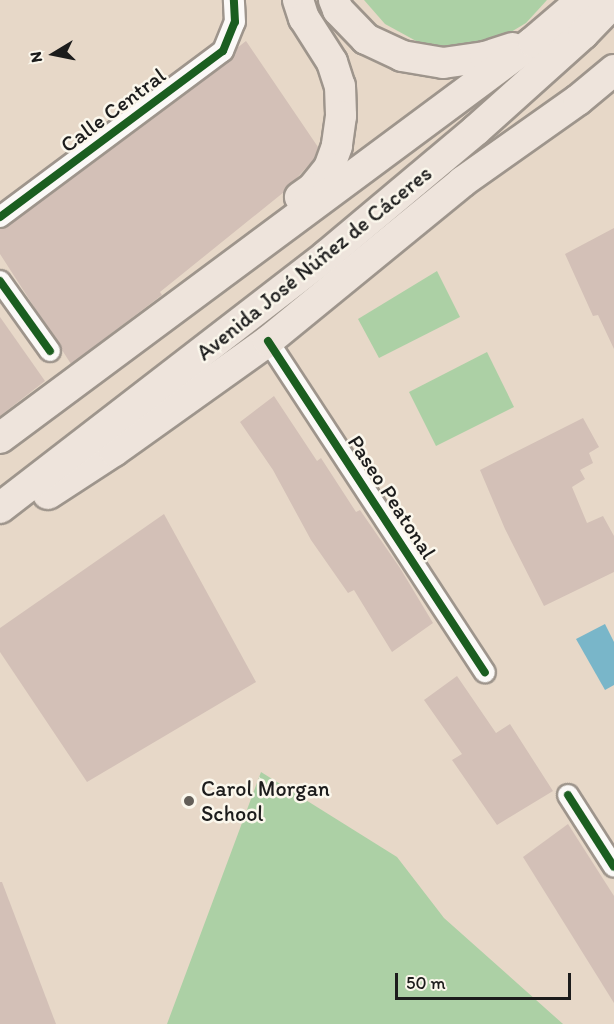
<!DOCTYPE html>
<html>
<head>
<meta charset="utf-8">
<style>
  body { margin:0 }
  #map { position:relative; width:614px; height:1024px; overflow:hidden; background:#e7d8c8; font-family:Itim,sans-serif }
  div>[style] { position:absolute }
  [style*='--x'] { left:calc(var(--x)*1px); top:calc(var(--y)*1px); width:calc(var(--w)*1px); rotate:calc(var(--a)*1deg) }
  .green>* { inset:0; background:#acd0a5 }
  .water>* { inset:0; background:#79b6c9 }
  .building>* { inset:0; background:#d3c0b7 }
  .roads { filter:drop-shadow(2px 0 #9e958c) drop-shadow(-2px 0 #9e958c) drop-shadow(0 2px #9e958c) drop-shadow(0 -2px #9e958c) }
  .street>* { height:20px; margin:-10px; padding:0 10px; transform-origin:10px; border-radius:10px; background:#fbf9f7 }
  .primary>* { height:30px; margin:-15px; padding:0 15px; transform-origin:15px; border-radius:15px; background:#eee4dc }
  .cycleway>* { height:8px; margin:-4px; padding:0 4px; transform-origin:4px; border-radius:4px; background:#1b5e20 }
  .dots>* { width:16px; height:16px; translate:-50% -50%; box-sizing:border-box; border:3px solid #fbf7ec; border-radius:50% }
  span { translate:-50% -50%; white-space:nowrap; text-align:center; line-height:1.15; -webkit-text-stroke:5px #fbf7ec; paint-order:stroke }
  .street-label { font-size:22px; color:#1c1c1c }
  .poi-label { font-size:22px; color:#1c1c1c }
  .left { translate:0 -50%; text-align:left }
  .north { position:absolute; left:24px; top:24px; width:60px; height:60px; -webkit-text-stroke:4px #fbf7ec; paint-order:stroke; rotate:260deg; font-size:16px; font-weight:700; line-height:24px; text-align:center; color:#1c1c1c }
  .north::after { content:''; display:block; margin:auto; width:21px; height:27px; background:#1c1c1c; clip-path:polygon(50% 0,100% 100%,50% 72%,0 100%) }
  .scale { position:absolute; left:395px; top:973px; width:176px; height:27px; box-sizing:border-box; border:3px solid #1c1c1c; border-top:0; padding-left:8px; font-size:18px; line-height:21px; white-space:nowrap; color:#1c1c1c; -webkit-text-stroke:4px #fbf7ec; paint-order:stroke }
</style>
</head>
<body>
<div id="map">
  <div class="green">
    <i style="clip-path:polygon(364px 0,547px 0,526px 23px,494px 42px,456px 48px,418px 42px,385px 24px)"></i>
    <i style="clip-path:polygon(437px 271px,460px 317px,379px 358px,358px 319px)"></i>
    <i style="clip-path:polygon(487px 352px,514px 407px,436px 446px,409px 392px)"></i>
    <i style="clip-path:polygon(261px 772px,397px 857px,444px 918px,563px 1024px,167px 1024px)"></i>
  </div>
  <div class="water">
    <i style="clip-path:polygon(605px 624px,614px 642px,614px 685px,605px 690px,576px 639px)"></i>
  </div>
  <div class="building">
    <i style="clip-path:polygon(246px 41px,318px 147px,314px 159px,284px 192px,160px 292px,162px 295px,71px 364px,0 254px,0 229px,7px 227px,230px 61px,237px 48px)"></i>
    <i style="clip-path:polygon(614px 228px,614px 349px,598px 315px,593px 316px,565px 254px)"></i>
    <i style="clip-path:polygon(0 317px,45px 381px,0 416px)"></i>
    <i style="clip-path:polygon(274px 396px,317px 461px,321px 458px,356px 512px,360px 510px,400px 568px,433px 623px,392px 652px,354px 590px,348px 593px,311px 540px,273px 470px,240px 422px)"></i>
    <i style="clip-path:polygon(583px 418px,599px 447px,589px 453px,593px 463px,580px 470px,585px 479px,572px 487px,587px 523px,603px 516px,614px 536px,614px 572px,544px 606px,505px 529px,480px 470px)"></i>
    <i style="clip-path:polygon(164px 514px,256px 682px,87px 782px,0 652px,0 628px)"></i>
    <i style="clip-path:polygon(457px 676px,496px 733px,510px 724px,553px 791px,497px 825px,452px 760px,462px 754px,424px 700px)"></i>
    <i style="clip-path:polygon(568px 824px,614px 896px,614px 1003px,523px 857px)"></i>
    <i style="clip-path:polygon(0 882px,2px 882px,56px 1024px,0 1024px)"></i>
  </div>
  <div class="roads">
    <div class="street">
      <i style="--x:0;--y:217;--w:278;--a:-36.7"></i>
      <i style="--x:223;--y:51;--w:31;--a:-68"></i>
      <i style="--x:235;--y:22;--w:22;--a:-93"></i>
      <i style="--x:0;--y:281;--w:86;--a:54.5"></i>
      <i style="--x:268;--y:341;--w:396;--a:56.8"></i>
      <i style="--x:568;--y:795;--w:85;--a:57.4"></i>
    </div>
    <div class="primary">
      <i style="--x:298;--y:0;--w:19;--a:72"></i>
      <i style="--x:304;--y:18;--w:52;--a:57.5"></i>
      <i style="--x:332;--y:62;--w:25;--a:72"></i>
      <i style="--x:340;--y:86;--w:30;--a:88"></i>
      <i style="--x:341;--y:116;--w:30;--a:98"></i>
      <i style="--x:337;--y:146;--w:23;--a:110"></i>
      <i style="--x:329;--y:168;--w:26;--a:129"></i>
      <i style="--x:313;--y:188;--w:16;--a:145"></i>
      <i style="--x:334;--y:0;--w:11;--a:68"></i>
      <i style="--x:338;--y:10;--w:40;--a:46"></i>
      <i style="--x:366;--y:39;--w:40;--a:25"></i>
      <i style="--x:402;--y:56;--w:42;--a:9.7"></i>
      <i style="--x:443;--y:63;--w:42;--a:-8.1"></i>
      <i style="--x:485;--y:57;--w:29;--a:-18"></i>
      <i style="--x:0;--y:438;--w:664;--a:-36.61"></i>
      <i style="--x:533;--y:42;--w:65;--a:-40.6"></i>
      <i style="--x:48;--y:494;--w:79;--a:-33.1"></i>
      <i style="--x:114;--y:451;--w:189;--a:-35.5"></i>
      <i style="--x:268;--y:341;--w:251;--a:-39.3"></i>
      <i style="--x:462;--y:182;--w:142;--a:-35.3"></i>
      <i style="--x:578;--y:100;--w:47;--a:-39.8"></i>
      <i style="--x:0;--y:508;--w:413;--a:-37.7"></i>
      <i style="--x:327;--y:255;--w:194;--a:-40"></i>
      <i style="--x:476;--y:130;--w:144;--a:-41.9"></i>
      <i style="--x:583;--y:34;--w:45;--a:-45.9"></i>
    </div>
  </div>
  <div class="cycleway">
    <i style="--x:0;--y:217;--w:278;--a:-36.7"></i>
    <i style="--x:223;--y:51;--w:31;--a:-68"></i>
    <i style="--x:235;--y:22;--w:22;--a:-93"></i>
    <i style="--x:0;--y:281;--w:86;--a:54.5"></i>
    <i style="--x:268;--y:341;--w:396;--a:56.8"></i>
    <i style="--x:568;--y:795;--w:85;--a:57.4"></i>
  </div>
  <div class="dots">
    <i style="left:189px;top:801px;background:#635e58"></i>
  </div>
  <div class="street-label">
    <span style="left:113px;top:110px;rotate:-37deg">Calle Central</span>
    <span style="left:314px;top:263px;rotate:-39deg">Avenida José Núñez de Cáceres</span>
    <span style="left:392px;top:497px;rotate:57deg">Paseo Peatonal</span>
  </div>
  <div class="poi-label">
    <span class="left" style="left:201px;top:801px">Carol Morgan<br>School</span>
  </div>
  <div class="north">N</div>
  <div class="scale">50 m</div>
</div>
</body>
</html>
